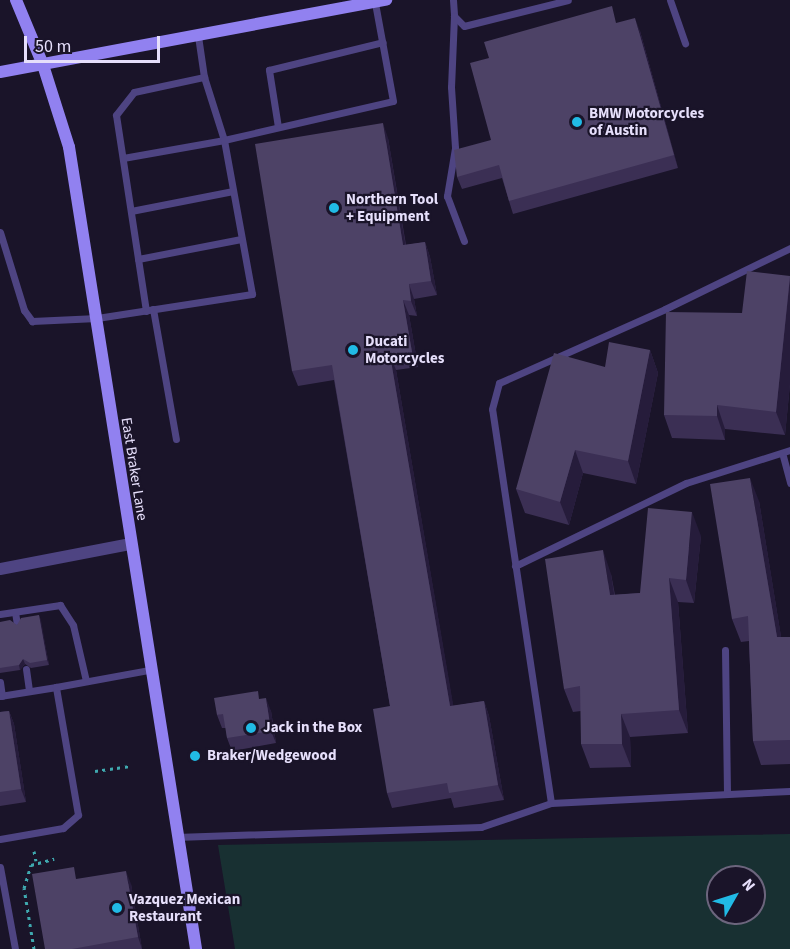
<!DOCTYPE html>
<html>
<head>
<meta charset="utf-8">
<style>
  body { margin:0 }
  #map { position:relative; width:790px; height:949px; overflow:hidden; background:#1a1429; font-family:"Source Sans 3",sans-serif }
  div>[style] { position:absolute }
  [style*='--x'] { left:calc(var(--x)*1px); top:calc(var(--y)*1px); width:calc(var(--w)*1px); rotate:calc(var(--a)*1deg) }
  .green>* { inset:0; background:#183032 }
  .path>* { height:3px; margin-top:-1.5px; transform-origin:0; background:repeating-linear-gradient(90deg,#3fa9af 0 3px,transparent 0 7.5px) }
  .lane>* { height:7px; margin:-3.5px; padding:0 3.5px; transform-origin:3.5px; border-radius:3.5px; background:#4e4482 }
  .street>* { height:12px; margin:-6px; padding:0 6px; transform-origin:6px; border-radius:6px; background:#4e4482 }
  .secondary>* { height:12px; margin:-6px; padding:0 6px; transform-origin:6px; border-radius:6px; background:#9181f0 }
  .wall>* { inset:0; background:#3b2f54 }
  .shaded-wall>* { inset:0; background:#261c3b }
  .building>* { inset:0; background:#4d4266 }
  .dots>* { width:16px; height:16px; translate:-50% -50%; box-sizing:border-box; border:3px solid #1a1429; border-radius:50% }
  span { translate:-50% -50%; white-space:nowrap; text-align:center; line-height:1.15; -webkit-text-stroke:4.5px #1a1429; paint-order:stroke }
  .poi-label { font-size:15px; color:#e6dffb; font-weight:700 }
  .left { translate:0 -50%; text-align:left }
  .street-label { font-size:15px; color:#e6dffb }
  .north { position:absolute; left:706px; top:865px; width:60px; height:60px; box-sizing:border-box; background:#1a1429; border:2px solid #6c657d; border-radius:50%; rotate:51deg; font-size:16px; font-weight:700; line-height:24px; text-align:center; color:#e6dffb }
  .north::after { content:''; display:block; margin:auto; width:21px; height:27px; background:#21bae5; clip-path:polygon(50% 0,100% 100%,50% 72%,0 100%) }
  .scale { position:absolute; left:24px; top:36px; width:136px; height:27px; box-sizing:border-box; border:3px solid #e6dffb; border-top:0; padding-left:8px; font-size:18px; line-height:21px; white-space:nowrap; color:#e6dffb; -webkit-text-stroke:4px #1a1429; paint-order:stroke }
</style>
</head>
<body>
<div id="map">
  <div class="green">
    <i style="clip-path:polygon(evenodd,790px 834px,790px 949px,235px 949px,218px 845px,790px 834px,718px 877px,754px 877px,754px 913px,718px 913px,718px 877px)"></i>
  </div>
  <div class="path">
    <i style="--x:95;--y:771;--w:34;--a:-8"></i>
    <i style="--x:34;--y:851;--w:10;--a:79"></i>
    <i style="--x:34;--y:949;--w:62;--a:-99.3"></i>
    <i style="--x:24;--y:888;--w:24;--a:-73"></i>
    <i style="--x:31;--y:865;--w:24;--a:-15"></i>
  </div>
  <div class="lane">
    <i style="--x:453;--y:0;--w:16;--a:86"></i>
    <i style="--x:454;--y:16;--w:14;--a:45"></i>
    <i style="--x:464;--y:26;--w:107;--a:-14"></i>
    <i style="--x:670;--y:0;--w:46;--a:70.8"></i>
    <i style="--x:454;--y:16;--w:71;--a:92.4"></i>
    <i style="--x:451;--y:87;--w:61;--a:86.2"></i>
    <i style="--x:455;--y:148;--w:49;--a:99.5"></i>
    <i style="--x:447;--y:196;--w:48;--a:69.3"></i>
    <i style="--x:278;--y:127;--w:58;--a:-99"></i>
    <i style="--x:269;--y:70;--w:117;--a:-13.8"></i>
    <i style="--x:123;--y:158;--w:103;--a:-10.1"></i>
    <i style="--x:224;--y:140;--w:66;--a:-107.6"></i>
    <i style="--x:204;--y:77;--w:41;--a:-98.3"></i>
    <i style="--x:131;--y:211;--w:104;--a:-11.1"></i>
    <i style="--x:0;--y:232;--w:82;--a:72.9"></i>
    <i style="--x:24;--y:310;--w:14;--a:54"></i>
    <i style="--x:32;--y:321;--w:65;--a:-2.6"></i>
    <i style="--x:97;--y:318;--w:157;--a:-8.8"></i>
    <i style="--x:252;--y:294;--w:157;--a:-100.3"></i>
    <i style="--x:224;--y:140;--w:173;--a:-13"></i>
    <i style="--x:393;--y:101;--w:100;--a:-100.4"></i>
    <i style="--x:138;--y:259;--w:105;--a:-11"></i>
    <i style="--x:153;--y:309;--w:132;--a:80"></i>
    <i style="--x:146;--y:311;--w:198;--a:-98.7"></i>
    <i style="--x:116;--y:115;--w:29;--a:-52"></i>
    <i style="--x:134;--y:92;--w:72;--a:-12.1"></i>
    <i style="--x:783;--y:456;--w:28;--a:75"></i>
    <i style="--x:515;--y:566;--w:190;--a:-25.9"></i>
    <i style="--x:686;--y:483;--w:109;--a:-17.6"></i>
    <i style="--x:15;--y:612;--w:12;--a:81"></i>
    <i style="--x:0;--y:614;--w:61;--a:-8.5"></i>
    <i style="--x:60;--y:605;--w:24;--a:57"></i>
    <i style="--x:73;--y:625;--w:57;--a:76.9"></i>
    <i style="--x:725;--y:650;--w:144;--a:89.2"></i>
    <i style="--x:26;--y:669;--w:22;--a:82"></i>
    <i style="--x:0;--y:682;--w:14;--a:82"></i>
    <i style="--x:0;--y:696;--w:57;--a:-9.1"></i>
    <i style="--x:551;--y:803;--w:398;--a:-98.5"></i>
    <i style="--x:492;--y:409;--w:27;--a:-75"></i>
    <i style="--x:499;--y:383;--w:182;--a:-24"></i>
    <i style="--x:665;--y:309;--w:139;--a:-26"></i>
    <i style="--x:176;--y:837;--w:305;--a:-1.9"></i>
    <i style="--x:481;--y:827;--w:74;--a:-18.9"></i>
    <i style="--x:551;--y:803;--w:239;--a:-2.9"></i>
    <i style="--x:0;--y:839;--w:64;--a:-9.9"></i>
    <i style="--x:63;--y:828;--w:20;--a:-41"></i>
    <i style="--x:78;--y:815;--w:130;--a:-99.8"></i>
    <i style="--x:56;--y:687;--w:95;--a:-10.4"></i>
    <i style="--x:0;--y:867;--w:83;--a:79.6"></i>
  </div>
  <div class="street">
    <i style="--x:0;--y:569;--w:132;--a:-10.9"></i>
  </div>
  <div class="secondary">
    <i style="--x:16;--y:0;--w:70;--a:67.4"></i>
    <i style="--x:43;--y:65;--w:86;--a:72.4"></i>
    <i style="--x:69;--y:147;--w:812;--a:81"></i>
    <i style="--x:0;--y:72;--w:393;--a:-10.6"></i>
  </div>
  <div class="wall">
    <i style="clip-path:polygon(617px 23px,640px 31px,678px 168px,513px 214px,502px 178px,462px 189px,457px 177px,491px 140px)"></i>
    <i style="clip-path:polygon(388px 138px,406px 245px,425px 242px,430px 257px,437px 295px,414px 299px,417px 316px,409px 315px,418px 367px,396px 370px,453px 706px,484px 701px,489px 716px,504px 800px,454px 808px,451px 798px,392px 808px,387px 793px,390px 706px,334px 380px,298px 386px,292px 371px)"></i>
    <i style="clip-path:polygon(790px 276px,790px 384px,785px 435px,725px 429px,725px 440px,672px 438px,664px 415px,742px 313px)"></i>
    <i style="clip-path:polygon(650px 350px,658px 373px,636px 484px,583px 473px,569px 525px,525px 513px,516px 489px,605px 367px)"></i>
    <i style="clip-path:polygon(759px 501px,781px 637px,790px 637px,790px 764px,761px 765px,753px 741px,749px 641px,741px 642px,732px 619px)"></i>
    <i style="clip-path:polygon(701px 536px,694px 603px,678px 602px,688px 733px,630px 737px,631px 767px,590px 768px,581px 744px,581px 711px,573px 712px,564px 689px,611px 574px,615px 595px,640px 593px)"></i>
    <i style="clip-path:polygon(39px 615px,49px 665px,31px 668px,25px 664px,20px 670px,0 673px,0 622px,17px 625px)"></i>
    <i style="clip-path:polygon(260px 699px,271px 711px,276px 743px,232px 751px,227px 738px,226px 728px,222px 728px,217px 715px)"></i>
    <i style="clip-path:polygon(9px 711px,14px 724px,26px 802px,0 806px,0 712px)"></i>
    <i style="clip-path:polygon(78px 879px,131px 884px,142px 949px,45px 949px)"></i>
  </div>
  <div class="shaded-wall">
    <i style="clip-path:polygon(635px 18px,640px 31px,678px 168px,674px 155px)"></i>
    <i style="clip-path:polygon(383px 123px,388px 138px,408px 260px,403px 245px)"></i>
    <i style="clip-path:polygon(425px 242px,430px 257px,437px 295px,431px 281px)"></i>
    <i style="clip-path:polygon(790px 278px,790px 384px,785px 435px,776px 412px)"></i>
    <i style="clip-path:polygon(409px 284px,414px 299px,417px 316px,411px 301px)"></i>
    <i style="clip-path:polygon(403px 300px,409px 315px,418px 367px,412px 352px)"></i>
    <i style="clip-path:polygon(650px 350px,658px 373px,636px 484px,628px 461px)"></i>
    <i style="clip-path:polygon(390px 355px,396px 370px,456px 721px,450px 706px)"></i>
    <i style="clip-path:polygon(717px 405px,725px 429px,725px 440px,717px 416px)"></i>
    <i style="clip-path:polygon(575px 450px,583px 473px,569px 525px,560px 502px)"></i>
    <i style="clip-path:polygon(750px 478px,759px 501px,785px 661px,777px 637px)"></i>
    <i style="clip-path:polygon(692px 512px,701px 536px,694px 603px,686px 580px)"></i>
    <i style="clip-path:polygon(603px 550px,611px 574px,618px 619px,610px 595px)"></i>
    <i style="clip-path:polygon(669px 578px,678px 602px,688px 733px,679px 710px)"></i>
    <i style="clip-path:polygon(39px 615px,41px 620px,49px 665px,47px 660px)"></i>
    <i style="clip-path:polygon(23px 659px,25px 664px,20px 670px,19px 665px)"></i>
    <i style="clip-path:polygon(266px 698px,271px 711px,276px 743px,271px 731px)"></i>
    <i style="clip-path:polygon(484px 701px,489px 716px,504px 800px,498px 785px)"></i>
    <i style="clip-path:polygon(9px 711px,14px 724px,26px 802px,21px 789px)"></i>
    <i style="clip-path:polygon(621px 714px,630px 737px,631px 767px,622px 744px)"></i>
    <i style="clip-path:polygon(126px 871px,131px 884px,142px 949px,138px 937px)"></i>
  </div>
  <div class="building">
    <i style="clip-path:polygon(612px 6px,616px 23px,635px 18px,674px 155px,509px 201px,499px 165px,457px 177px,454px 150px,491px 140px,470px 63px,489px 58px,484px 42px)"></i>
    <i style="clip-path:polygon(383px 123px,403px 245px,425px 242px,431px 281px,409px 284px,411px 301px,403px 300px,412px 352px,390px 355px,450px 706px,484px 701px,498px 785px,449px 793px,447px 783px,387px 793px,373px 709px,390px 706px,332px 365px,292px 371px,255px 144px)"></i>
    <i style="clip-path:polygon(747px 271px,790px 276px,776px 412px,717px 405px,717px 416px,664px 415px,666px 312px,742px 313px)"></i>
    <i style="clip-path:polygon(609px 342px,650px 350px,628px 461px,575px 450px,560px 502px,516px 489px,554px 353px,605px 367px)"></i>
    <i style="clip-path:polygon(750px 478px,777px 637px,790px 637px,790px 740px,753px 741px,748px 616px,732px 619px,710px 484px)"></i>
    <i style="clip-path:polygon(648px 508px,692px 512px,686px 580px,669px 578px,679px 710px,621px 714px,622px 744px,581px 744px,580px 686px,564px 689px,545px 559px,603px 550px,610px 595px,640px 593px)"></i>
    <i style="clip-path:polygon(39px 615px,47px 660px,30px 663px,23px 659px,19px 665px,0 668px,0 622px,10px 620px,17px 625px,21px 618px)"></i>
    <i style="clip-path:polygon(258px 691px,259px 699px,266px 698px,271px 731px,227px 738px,223px 714px,217px 715px,214px 698px)"></i>
    <i style="clip-path:polygon(9px 711px,21px 789px,0 792px,0 712px)"></i>
    <i style="clip-path:polygon(74px 867px,76px 879px,126px 871px,138px 937px,72px 949px,45px 949px,32px 874px)"></i>
  </div>
  <div class="dots">
    <i style="left:577px;top:122px;background:#21bae5"></i>
    <i style="left:334px;top:208px;background:#21bae5"></i>
    <i style="left:353px;top:350px;background:#21bae5"></i>
    <i style="left:251px;top:728px;background:#21bae5"></i>
    <i style="left:195px;top:756px;background:#21bae5"></i>
    <i style="left:117px;top:908px;background:#21bae5"></i>
  </div>
  <div class="poi-label">
    <span class="left" style="left:589px;top:122px">BMW Motorcycles<br>of Austin</span>
    <span class="left" style="left:346px;top:208px">Northern Tool<br>+ Equipment</span>
    <span class="left" style="left:365px;top:350px">Ducati<br>Motorcycles</span>
    <span class="left" style="left:263px;top:728px">Jack in the Box</span>
    <span class="left" style="left:207px;top:756px">Braker/Wedgewood</span>
    <span class="left" style="left:129px;top:908px">Vazquez Mexican<br>Restaurant</span>
  </div>
  <div class="street-label">
    <span style="left:134px;top:469px;rotate:81deg">East Braker Lane</span>
  </div>
  <div class="north">N</div>
  <div class="scale">50 m</div>
</div>
</body>
</html>
